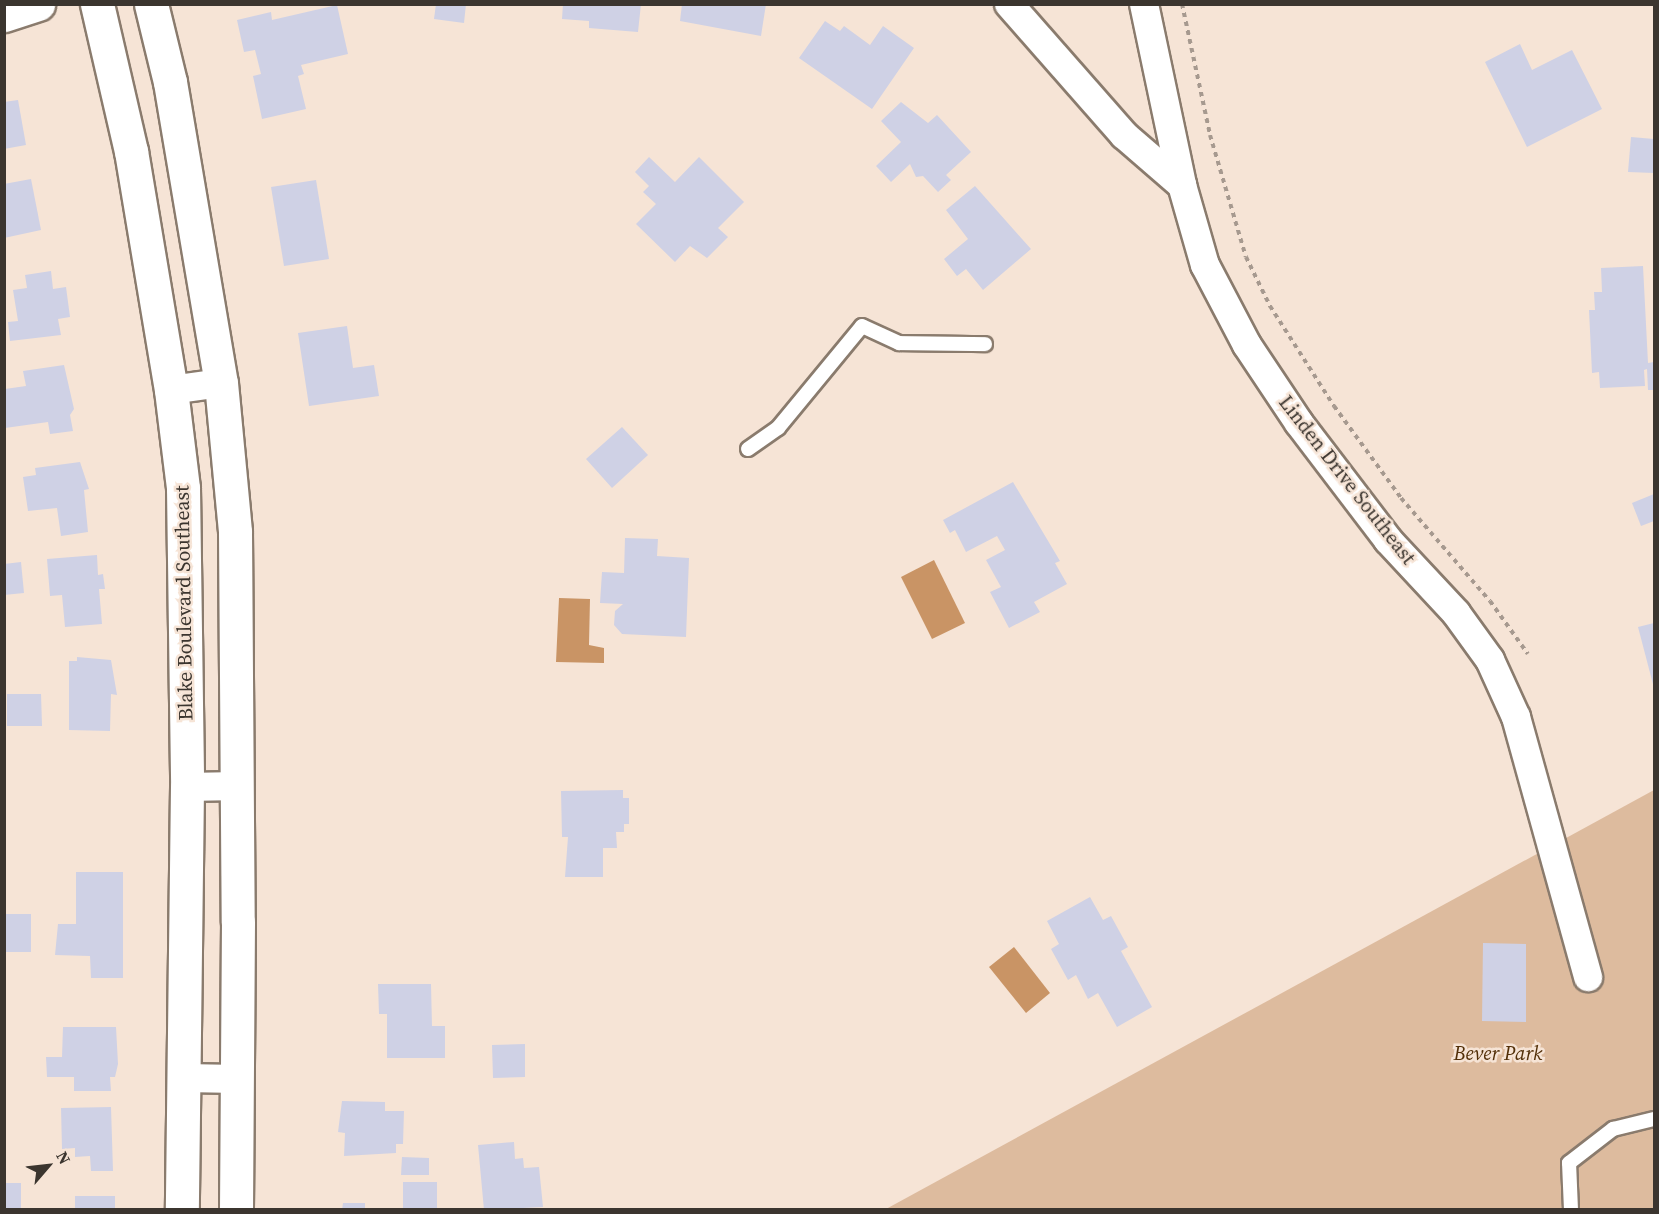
<!DOCTYPE html>
<html>
<head>
<meta charset="utf-8">
<style>
  body { margin:0 }
  #map { position:relative; width:1659px; height:1214px; overflow:hidden; background:#f6e4d6; font-family:"Source Serif 4",serif }
  div>[style] { position:absolute }
  [style*='--x'] { left:calc(var(--x)*1px); top:calc(var(--y)*1px); width:calc(var(--w)*1px); rotate:calc(var(--a)*1deg) }
  .green>* { inset:0; background:#ddbb9e }
  .water>* { inset:0; background:#c99465 }
  .building>* { inset:0; background:#cfd1e5 }
  .path>* { height:4px; margin-top:-2px; transform-origin:0; background:repeating-linear-gradient(90deg,#a6998f 0 4.5px,transparent 0 9px) }
  .roads { filter:drop-shadow(2px 0 #8a7b6d) drop-shadow(-2px 0 #8a7b6d) drop-shadow(0 2px #8a7b6d) drop-shadow(0 -2px #8a7b6d) }
  .service>* { height:14px; margin:-7px; padding:0 7px; transform-origin:7px; border-radius:7px; background:#fff }
  .minor>* { height:28px; margin:-14px; padding:0 14px; transform-origin:14px; border-radius:14px; background:#fff }
  .tertiary>* { height:33px; margin:-16.5px; padding:0 16.5px; transform-origin:16.5px; border-radius:16.5px; background:#fff }
  span { translate:-50% -50%; white-space:nowrap; text-align:center; line-height:1.15; -webkit-text-stroke:5px #f6e4d6; paint-order:stroke }
  .street-label { font-size:20px; color:#3b352f }
  .park-label { font-size:20px; color:#522f08; font-style:italic }
  .frame { position:absolute; inset:0; border:6px solid #3b352f; pointer-events:none }
  .north { position:absolute; left:18px; top:1136px; width:60px; height:60px; -webkit-text-stroke:4px #f6e4d6; paint-order:stroke; rotate:62deg; font-size:16px; font-weight:700; line-height:24px; text-align:center; color:#3b352f }
  .north::after { content:''; display:block; margin:auto; width:21px; height:27px; background:#3b352f; clip-path:polygon(50% 0,100% 100%,50% 72%,0 100%) }
</style>
</head>
<body>
<div id="map">
  <div class="green">
    <i style="clip-path:polygon(1654px 790px,1654px 1209px,886px 1209px)"></i>
  </div>
  <div class="water">
    <i style="clip-path:polygon(934px 560px,965px 623px,932px 639px,901px 577px)"></i>
    <i style="clip-path:polygon(559px 598px,590px 599px,589px 645px,604px 648px,604px 663px,556px 662px)"></i>
    <i style="clip-path:polygon(1014px 947px,1050px 993px,1026px 1013px,989px 967px)"></i>
  </div>
  <div class="building">
    <i style="clip-path:polygon(436px 4px,466px 4px,464px 23px,434px 19px)"></i>
    <i style="clip-path:polygon(563px 4px,641px 4px,638px 32px,589px 28px,589px 21px,562px 19px)"></i>
    <i style="clip-path:polygon(682px 4px,766px 4px,761px 36px,680px 21px)"></i>
    <i style="clip-path:polygon(337px 5px,348px 54px,301px 65px,304px 74px,298px 76px,306px 109px,262px 119px,253px 76px,261px 74px,255px 50px,244px 52px,237px 20px,271px 12px,272px 20px)"></i>
    <i style="clip-path:polygon(825px 21px,840px 31px,844px 26px,870px 45px,883px 26px,914px 48px,872px 109px,799px 58px)"></i>
    <i style="clip-path:polygon(1520px 44px,1532px 70px,1572px 50px,1602px 109px,1527px 147px,1485px 62px)"></i>
    <i style="clip-path:polygon(18px 100px,26px 145px,4px 149px,4px 102px)"></i>
    <i style="clip-path:polygon(901px 102px,928px 123px,937px 115px,971px 152px,946px 175px,951px 180px,938px 192px,923px 176px,916px 177px,910px 164px,891px 182px,876px 166px,901px 142px,881px 121px)"></i>
    <i style="clip-path:polygon(1631px 137px,1654px 139px,1654px 173px,1628px 172px)"></i>
    <i style="clip-path:polygon(649px 157px,675px 182px,699px 157px,744px 202px,718px 228px,728px 237px,707px 258px,690px 246px,675px 262px,636px 224px,656px 204px,643px 192px,649px 186px,635px 172px)"></i>
    <i style="clip-path:polygon(31px 179px,41px 230px,4px 238px,4px 184px)"></i>
    <i style="clip-path:polygon(316px 180px,329px 259px,284px 266px,271px 187px)"></i>
    <i style="clip-path:polygon(975px 186px,1031px 249px,983px 290px,966px 269px,957px 276px,944px 259px,968px 239px,946px 210px)"></i>
    <i style="clip-path:polygon(1643px 266px,1648px 363px,1654px 362px,1654px 390px,1648px 390px,1647px 369px,1644px 370px,1645px 386px,1600px 388px,1599px 372px,1592px 373px,1589px 310px,1595px 310px,1594px 292px,1602px 292px,1601px 268px)"></i>
    <i style="clip-path:polygon(51px 271px,53px 289px,66px 287px,70px 317px,58px 319px,61px 335px,10px 341px,8px 322px,18px 321px,13px 290px,27px 288px,25px 275px)"></i>
    <i style="clip-path:polygon(347px 326px,353px 368px,374px 365px,379px 396px,309px 406px,298px 333px)"></i>
    <i style="clip-path:polygon(64px 365px,74px 409px,70px 415px,73px 431px,50px 434px,48px 422px,5px 428px,5px 389px,26px 386px,23px 371px)"></i>
    <i style="clip-path:polygon(622px 427px,648px 455px,612px 488px,586px 459px)"></i>
    <i style="clip-path:polygon(80px 462px,89px 489px,84px 490px,88px 532px,61px 536px,57px 508px,28px 511px,23px 477px,36px 475px,35px 468px)"></i>
    <i style="clip-path:polygon(1013px 482px,1060px 561px,1055px 563px,1067px 584px,1034px 602px,1040px 612px,1009px 628px,990px 592px,1001px 587px,986px 560px,1005px 550px,997px 536px,966px 552px,955px 530px,950px 533px,943px 520px)"></i>
    <i style="clip-path:polygon(1654px 494px,1654px 521px,1641px 526px,1632px 503px)"></i>
    <i style="clip-path:polygon(625px 538px,658px 539px,657px 556px,689px 558px,686px 637px,622px 634px,614px 625px,615px 611px,623px 604px,600px 603px,602px 572px,624px 573px)"></i>
    <i style="clip-path:polygon(97px 555px,98px 575px,103px 574px,105px 589px,99px 589px,102px 624px,65px 627px,62px 595px,50px 596px,47px 559px)"></i>
    <i style="clip-path:polygon(21px 562px,24px 593px,4px 595px,4px 564px)"></i>
    <i style="clip-path:polygon(1654px 623px,1654px 688px,1638px 627px)"></i>
    <i style="clip-path:polygon(77px 657px,111px 660px,117px 695px,111px 694px,110px 731px,69px 730px,69px 661px,77px 661px)"></i>
    <i style="clip-path:polygon(7px 694px,41px 694px,42px 726px,7px 726px)"></i>
    <i style="clip-path:polygon(623px 790px,623px 798px,629px 798px,629px 824px,624px 824px,624px 832px,616px 832px,617px 848px,603px 848px,603px 877px,565px 877px,568px 837px,562px 837px,561px 791px)"></i>
    <i style="clip-path:polygon(76px 872px,123px 872px,123px 978px,91px 978px,90px 956px,55px 955px,58px 924px,76px 924px)"></i>
    <i style="clip-path:polygon(1090px 897px,1103px 920px,1111px 916px,1128px 947px,1121px 951px,1152px 1007px,1117px 1027px,1098px 993px,1088px 999px,1076px 975px,1068px 980px,1051px 949px,1059px 944px,1047px 921px)"></i>
    <i style="clip-path:polygon(4px 914px,31px 914px,31px 952px,4px 952px)"></i>
    <i style="clip-path:polygon(1483px 943px,1526px 944px,1526px 1022px,1482px 1021px)"></i>
    <i style="clip-path:polygon(378px 984px,431px 984px,432px 1026px,445px 1026px,445px 1058px,387px 1058px,387px 1014px,379px 1014px)"></i>
    <i style="clip-path:polygon(63px 1027px,116px 1027px,118px 1064px,115px 1077px,110px 1077px,111px 1091px,74px 1091px,74px 1077px,47px 1077px,46px 1057px,62px 1057px)"></i>
    <i style="clip-path:polygon(525px 1044px,525px 1077px,493px 1078px,492px 1045px)"></i>
    <i style="clip-path:polygon(342px 1101px,385px 1102px,385px 1111px,404px 1111px,403px 1144px,396px 1144px,396px 1153px,344px 1156px,345px 1133px,338px 1132px)"></i>
    <i style="clip-path:polygon(111px 1107px,113px 1171px,91px 1171px,90px 1156px,75px 1157px,75px 1148px,62px 1149px,61px 1108px)"></i>
    <i style="clip-path:polygon(514px 1142px,515px 1159px,523px 1158px,524px 1168px,539px 1167px,543px 1207px,484px 1210px,478px 1145px)"></i>
    <i style="clip-path:polygon(402px 1157px,429px 1158px,429px 1175px,401px 1175px)"></i>
    <i style="clip-path:polygon(403px 1182px,437px 1182px,437px 1210px,403px 1210px)"></i>
    <i style="clip-path:polygon(4px 1183px,21px 1183px,21px 1208px,4px 1208px)"></i>
    <i style="clip-path:polygon(75px 1196px,115px 1196px,115px 1210px,75px 1210px)"></i>
    <i style="clip-path:polygon(343px 1203px,365px 1203px,365px 1210px,342px 1210px)"></i>
  </div>
  <div class="path">
    <i style="--x:1182;--y:4;--w:134;--a:77.9"></i>
    <i style="--x:1210;--y:135;--w:127;--a:73.6"></i>
    <i style="--x:1246;--y:257;--w:55;--a:63.9"></i>
    <i style="--x:1270;--y:306;--w:119;--a:57.4"></i>
    <i style="--x:1334;--y:406;--w:114;--a:53.9"></i>
    <i style="--x:1401;--y:498;--w:136;--a:49.2"></i>
    <i style="--x:1490;--y:601;--w:65;--a:54.4"></i>
  </div>
  <div class="roads">
    <div class="service">
      <i style="--x:748;--y:449;--w:37;--a:-35"></i>
      <i style="--x:778;--y:428;--w:132;--a:-50.5"></i>
      <i style="--x:862;--y:326;--w:41;--a:24.7"></i>
      <i style="--x:899;--y:343;--w:86;--a:0.7"></i>
      <i style="--x:1571;--y:1210;--w:47;--a:-92.4"></i>
      <i style="--x:1569;--y:1163;--w:56;--a:-37.7"></i>
      <i style="--x:1613;--y:1129;--w:42;--a:-13.7"></i>
    </div>
    <div class="minor">
      <i style="--x:1009;--y:4;--w:174;--a:48.7"></i>
      <i style="--x:1124;--y:135;--w:77;--a:40.8"></i>
      <i style="--x:1144;--y:4;--w:185;--a:78.1"></i>
      <i style="--x:1182;--y:185;--w:83;--a:74"></i>
      <i style="--x:1205;--y:265;--w:90;--a:62.3"></i>
      <i style="--x:1247;--y:345;--w:94;--a:56.3"></i>
      <i style="--x:1299;--y:423;--w:147;--a:52.7"></i>
      <i style="--x:1388;--y:540;--w:100;--a:47"></i>
      <i style="--x:1456;--y:613;--w:58;--a:54.1"></i>
      <i style="--x:1490;--y:660;--w:63;--a:65.5"></i>
      <i style="--x:1516;--y:717;--w:270;--a:74.5"></i>
      <i style="--x:171;--y:390;--w:50;--a:-8"></i>
      <i style="--x:187;--y:787;--w:51;--a:-1.1"></i>
      <i style="--x:185;--y:1078;--w:53;--a:1.1"></i>
    </div>
    <div class="tertiary">
      <i style="--x:97;--y:4;--w:151;--a:77"></i>
      <i style="--x:131;--y:151;--w:242;--a:80.5"></i>
      <i style="--x:171;--y:390;--w:99;--a:83"></i>
      <i style="--x:183;--y:488;--w:299;--a:89.2"></i>
      <i style="--x:187;--y:787;--w:423;--a:90.7"></i>
      <i style="--x:151;--y:4;--w:80;--a:76.3"></i>
      <i style="--x:170;--y:82;--w:305;--a:80.4"></i>
      <i style="--x:221;--y:383;--w:150;--a:84.6"></i>
      <i style="--x:235;--y:532;--w:390;--a:89.6"></i>
      <i style="--x:238;--y:922;--w:288;--a:90.4"></i>
      <i style="--x:4;--y:15;--w:36;--a:-18"></i>
    </div>
  </div>
  <div class="street-label">
    <span style="left:1347px;top:480px;rotate:52deg">Linden Drive Southeast</span>
    <span style="left:184px;top:603px;rotate:-91deg">Blake Boulevard Southeast</span>
  </div>
  <div class="park-label">
    <span style="left:1498px;top:1053px">Bever Park</span>
  </div>
  <div class="frame"></div>
  <div class="north">N</div>
</div>
</body>
</html>
